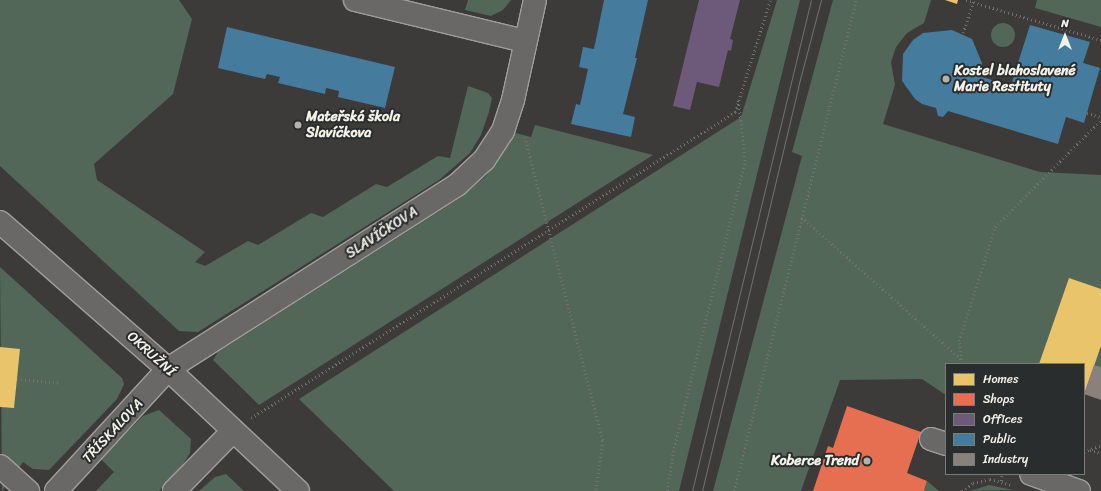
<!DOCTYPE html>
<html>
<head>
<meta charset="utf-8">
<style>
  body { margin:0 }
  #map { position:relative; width:1101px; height:491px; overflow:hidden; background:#3c3b3a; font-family:Sriracha,sans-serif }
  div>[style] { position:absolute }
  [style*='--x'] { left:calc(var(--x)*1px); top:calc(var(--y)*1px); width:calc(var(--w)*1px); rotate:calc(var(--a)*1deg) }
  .green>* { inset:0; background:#526757 }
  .round { border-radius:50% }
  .homes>* { inset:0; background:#e9c46a }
  .shops>* { inset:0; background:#e76f51 }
  .offices>* { inset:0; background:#6d597a }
  .public>* { inset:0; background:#457b9d }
  .industry>* { inset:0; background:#8a817c }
  .path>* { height:2.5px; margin-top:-1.25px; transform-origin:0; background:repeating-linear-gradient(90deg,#717170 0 1px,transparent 0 4px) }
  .roads { filter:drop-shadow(1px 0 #9f9e9c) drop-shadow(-1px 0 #9f9e9c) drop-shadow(0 1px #9f9e9c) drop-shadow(0 -1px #9f9e9c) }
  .minor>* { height:22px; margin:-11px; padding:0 11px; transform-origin:11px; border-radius:11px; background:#696866 }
  .tertiary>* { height:22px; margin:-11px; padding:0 11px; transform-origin:11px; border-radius:11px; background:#696866 }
  .tram>* { height:1px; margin:-0.5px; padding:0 0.5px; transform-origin:0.5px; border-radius:0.5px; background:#717170 }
  .dots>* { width:11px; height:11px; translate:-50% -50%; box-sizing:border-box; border:2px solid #2a2d2e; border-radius:50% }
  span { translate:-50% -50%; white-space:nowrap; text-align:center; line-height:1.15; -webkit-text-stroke:4px #2a2d2e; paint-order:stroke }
  .poi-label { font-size:14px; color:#f4f1e8; font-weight:700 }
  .left { translate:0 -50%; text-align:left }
  .right { translate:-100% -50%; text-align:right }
  .street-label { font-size:14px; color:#f4f1e8 }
  .legend { position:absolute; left:945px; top:363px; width:140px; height:112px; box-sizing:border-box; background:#2a2d2e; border:1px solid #7b7b78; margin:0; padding:5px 7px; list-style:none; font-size:12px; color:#f4f1e8 }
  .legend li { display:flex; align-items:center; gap:8px; height:20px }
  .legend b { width:20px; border:1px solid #7b7b78 }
  .north { position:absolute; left:1045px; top:16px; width:40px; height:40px; -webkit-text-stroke:3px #2a2d2e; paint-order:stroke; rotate:0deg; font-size:11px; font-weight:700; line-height:16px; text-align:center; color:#f4f1e8 }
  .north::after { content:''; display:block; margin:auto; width:14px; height:18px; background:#f4f1e8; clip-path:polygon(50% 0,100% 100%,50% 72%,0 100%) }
</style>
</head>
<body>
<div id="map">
  <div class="green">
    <i style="clip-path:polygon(0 0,179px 0,192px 19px,173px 94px,94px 164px,97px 180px,205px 252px,195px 262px,205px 266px,248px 241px,258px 245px,311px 213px,323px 217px,376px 184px,387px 187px,438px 156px,450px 158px,468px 86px,488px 93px,492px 98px,489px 112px,481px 135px,470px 153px,439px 180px,198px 332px,179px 331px,0 166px)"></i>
    <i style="clip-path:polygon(468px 0,511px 0,503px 10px,491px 16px,465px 10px)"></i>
    <i style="clip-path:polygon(777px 0,800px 0,679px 491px,394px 491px,299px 399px,741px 117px)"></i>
    <i style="clip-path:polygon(833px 0,931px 0,924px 23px,907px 33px,896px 47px,891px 62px,895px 85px,883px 124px,1040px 172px,1101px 175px,1101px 289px,1039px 364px,946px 364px,946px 395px,922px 379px,840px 380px,801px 491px,713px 491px,802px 156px,792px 152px)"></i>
    <i style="clip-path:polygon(1037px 0,1101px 0,1101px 27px,1035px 8px)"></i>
    <i class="round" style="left:991px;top:23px;width:24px;height:24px"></i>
    <i style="clip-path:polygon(535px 125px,653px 155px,259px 405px,213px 360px,218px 352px,460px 198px,486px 176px,507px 145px,512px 132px,531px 137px)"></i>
    <i style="clip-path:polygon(0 267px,122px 378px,124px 384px,117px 399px,49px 470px,33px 469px,23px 462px,2px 491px)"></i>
    <i style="clip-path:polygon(1101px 346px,1101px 367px,1094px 365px)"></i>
    <i style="clip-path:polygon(159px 410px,191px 439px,190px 453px,182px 466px,159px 491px,96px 491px,114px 472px,101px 459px,143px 416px)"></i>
    <i style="clip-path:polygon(226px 474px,244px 491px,199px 491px,215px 477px)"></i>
    <i style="clip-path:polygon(927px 481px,939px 491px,924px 491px)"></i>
    <i style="clip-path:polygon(989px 485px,1013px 490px,970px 491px)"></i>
  </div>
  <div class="homes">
    <i style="clip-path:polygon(945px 0,958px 0,957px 4px)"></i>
    <i style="clip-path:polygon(1069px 278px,1101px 289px,1101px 346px,1084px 395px,1084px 364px,1039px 364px)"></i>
    <i style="clip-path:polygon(0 347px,20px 349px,14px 408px,0 407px)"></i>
  </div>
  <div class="shops">
    <i style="clip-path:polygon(847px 406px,921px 432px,907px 473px,927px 481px,924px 491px,813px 491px,828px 446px,833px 448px)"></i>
  </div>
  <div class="offices">
    <i style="clip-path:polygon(699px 0,740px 0,730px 39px,733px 40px,731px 51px,728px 50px,719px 87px,697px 82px,690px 110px,673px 106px)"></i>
  </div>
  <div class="public">
    <i style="clip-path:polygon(604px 0,648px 0,635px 58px,637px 58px,623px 114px,635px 117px,631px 137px,571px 124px,576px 104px,580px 105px,588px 69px,579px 67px,583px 47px,594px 49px)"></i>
    <i style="clip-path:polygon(1030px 25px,1090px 42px,1083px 63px,1100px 68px,1084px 123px,1066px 117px,1058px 144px,948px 111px,943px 117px,938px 116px,936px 108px,922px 104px,915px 99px,902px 81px,903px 54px,913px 40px,923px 33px,952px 30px,972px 39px,982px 63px,981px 77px,1011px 85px)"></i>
    <i style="clip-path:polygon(227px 27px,395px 67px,385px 108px,338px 97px,339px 91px,326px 88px,325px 94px,278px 83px,280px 77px,267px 74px,265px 79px,218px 68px)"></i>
  </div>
  <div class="industry">
    <i style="clip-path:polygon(1094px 365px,1101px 367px,1101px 400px,1084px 394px)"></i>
  </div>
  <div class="path">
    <i style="--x:966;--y:0;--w:141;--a:16.5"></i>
    <i style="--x:963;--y:33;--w:33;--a:-72"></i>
    <i style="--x:1087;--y:113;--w:15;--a:16"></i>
    <i style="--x:525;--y:137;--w:314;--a:75.6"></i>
    <i style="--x:603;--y:441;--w:50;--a:98"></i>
    <i style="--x:802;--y:217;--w:213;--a:41.8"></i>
    <i style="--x:962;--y:364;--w:23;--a:-97"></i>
    <i style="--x:959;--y:341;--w:120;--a:-72.5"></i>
    <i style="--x:995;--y:227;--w:151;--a:-45.3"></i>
    <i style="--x:17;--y:379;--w:44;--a:5.2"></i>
    <i style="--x:251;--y:418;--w:573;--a:-32.3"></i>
    <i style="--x:735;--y:112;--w:117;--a:-72.6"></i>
    <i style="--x:1090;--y:450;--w:11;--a:15"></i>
    <i style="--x:1084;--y:452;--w:18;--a:-22"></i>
    <i style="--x:1001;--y:481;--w:7;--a:-82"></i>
    <i style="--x:667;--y:491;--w:44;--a:-80.8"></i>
    <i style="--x:674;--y:448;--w:296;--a:-76.1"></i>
    <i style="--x:745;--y:161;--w:61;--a:-96.5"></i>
    <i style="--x:734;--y:491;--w:506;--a:-76.05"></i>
    <i style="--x:962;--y:491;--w:14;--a:-36"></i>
    <i style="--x:973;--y:483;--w:17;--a:-13"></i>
    <i style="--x:990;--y:479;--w:23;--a:15"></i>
  </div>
  <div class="roads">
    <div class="minor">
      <i style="--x:355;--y:0;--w:175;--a:13.6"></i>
      <i style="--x:931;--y:439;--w:16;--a:18"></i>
      <i style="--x:0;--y:466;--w:38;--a:42"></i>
      <i style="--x:1031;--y:474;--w:51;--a:19.5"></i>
      <i style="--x:56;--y:491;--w:166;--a:-47.4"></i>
      <i style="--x:168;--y:369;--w:343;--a:-32.5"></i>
      <i style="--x:457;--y:185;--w:37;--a:-43"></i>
      <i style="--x:484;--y:160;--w:35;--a:-57"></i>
      <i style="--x:503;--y:131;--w:33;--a:-72"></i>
      <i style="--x:513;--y:100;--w:102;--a:-77.6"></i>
      <i style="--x:174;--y:491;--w:84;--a:-45.5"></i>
    </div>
    <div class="tertiary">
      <i style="--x:0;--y:222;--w:223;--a:41.2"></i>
      <i style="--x:168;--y:369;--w:178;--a:43.2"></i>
    </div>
  </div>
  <div class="tram">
    <i style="--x:692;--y:491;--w:505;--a:-76.38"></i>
    <i style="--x:702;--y:491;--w:415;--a:-76.6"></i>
    <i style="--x:798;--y:87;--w:90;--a:-75.2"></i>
  </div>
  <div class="dots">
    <i style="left:946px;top:79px;background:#b4b1ab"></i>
    <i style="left:298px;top:125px;background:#b4b1ab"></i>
    <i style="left:867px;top:461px;background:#b4b1ab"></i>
  </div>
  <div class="poi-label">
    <span class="left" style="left:954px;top:79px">Kostel blahoslavené<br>Marie Restituty</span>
    <span class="left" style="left:306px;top:125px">Mateřská škola<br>Slavíčkova</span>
    <span class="right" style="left:859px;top:461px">Koberce Trend</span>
  </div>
  <div class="street-label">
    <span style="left:382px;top:233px;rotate:-33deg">SLAVÍČKOVA</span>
    <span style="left:151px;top:354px;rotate:42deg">OKRUŽNÍ</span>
    <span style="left:113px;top:431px;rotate:-47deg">TŘÍSKALOVA</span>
  </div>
  <ul class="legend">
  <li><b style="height:11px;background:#e9c46a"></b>Homes</li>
  <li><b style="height:11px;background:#e76f51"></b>Shops</li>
  <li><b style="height:11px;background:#6d597a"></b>Offices</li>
  <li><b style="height:11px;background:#457b9d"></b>Public</li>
  <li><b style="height:11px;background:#8a817c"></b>Industry</li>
  </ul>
  <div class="north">N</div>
</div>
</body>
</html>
